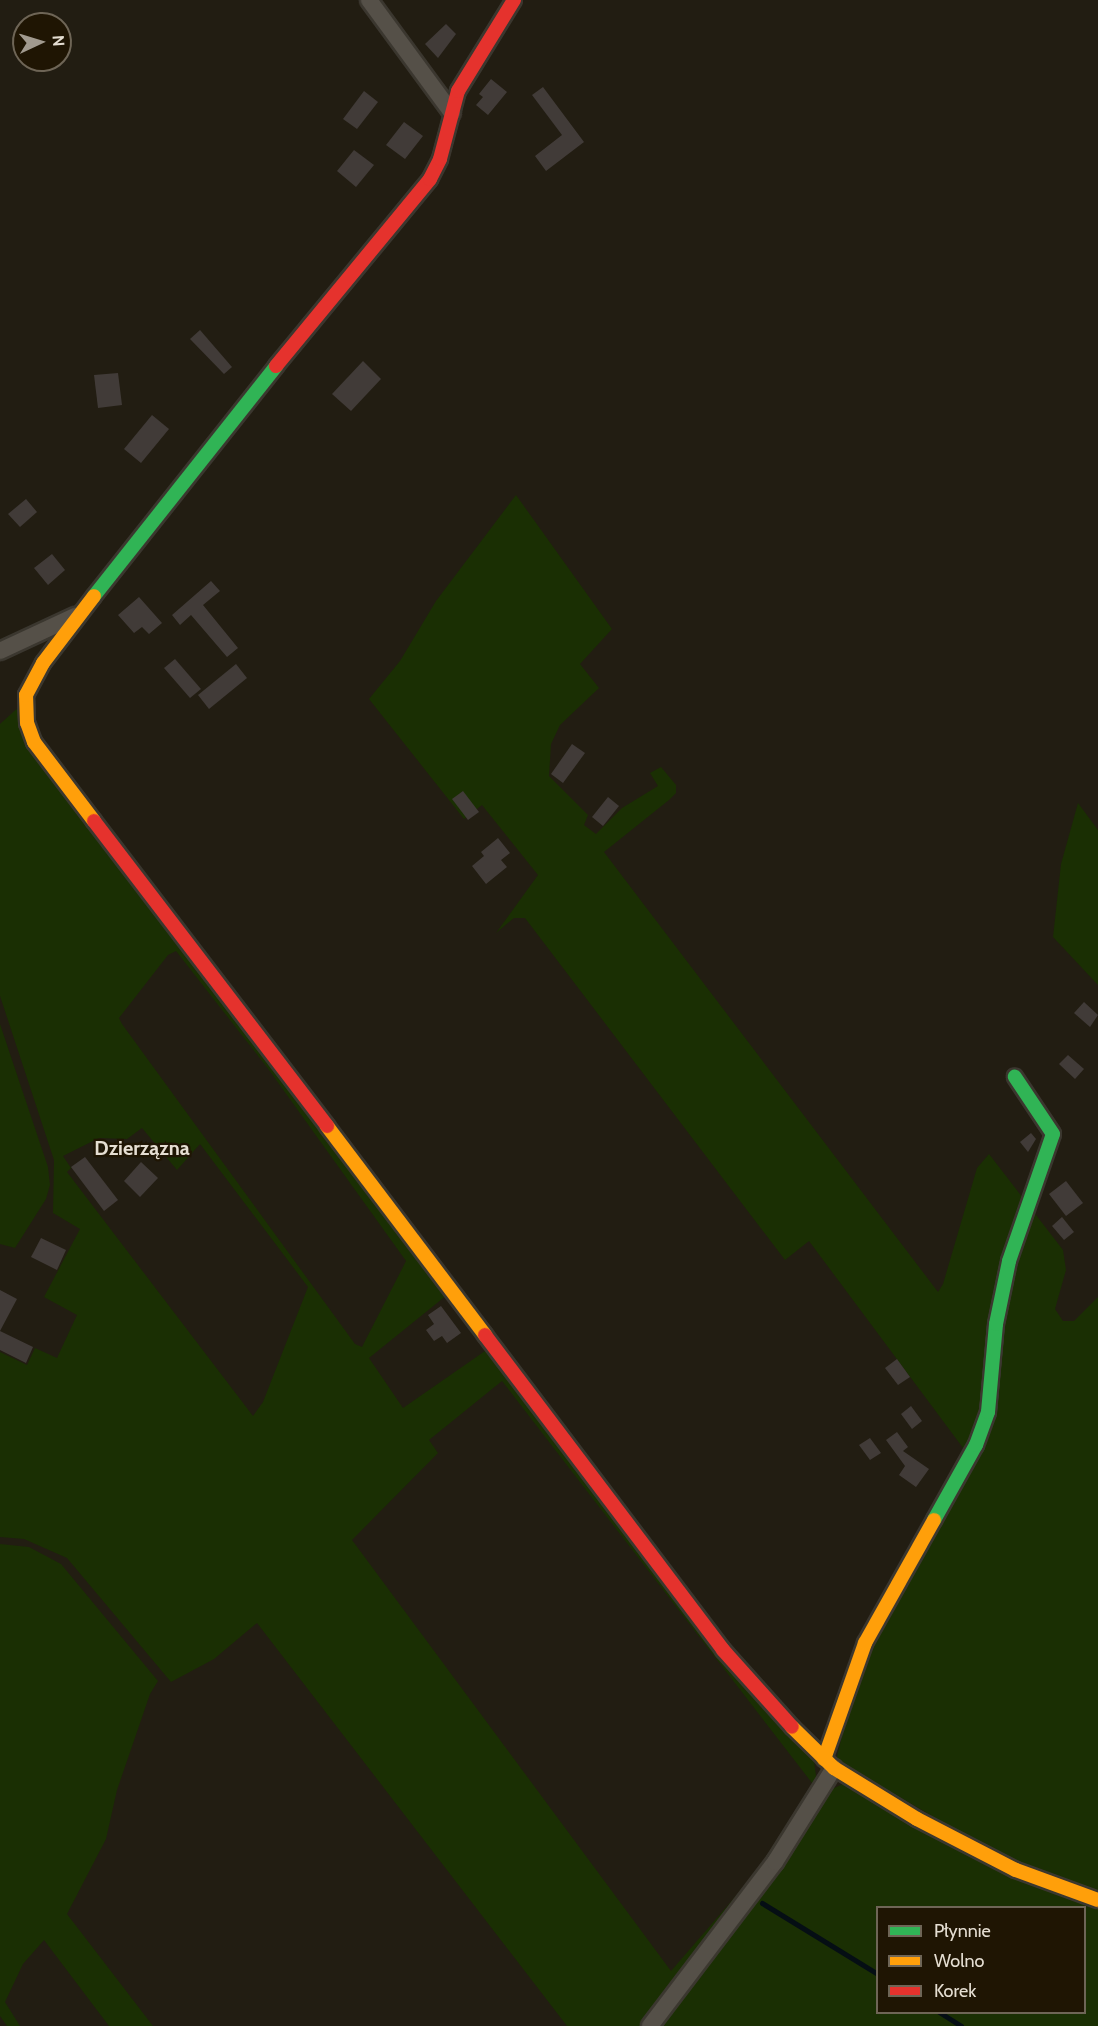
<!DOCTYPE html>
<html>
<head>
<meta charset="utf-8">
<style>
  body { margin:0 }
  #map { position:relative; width:1098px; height:2026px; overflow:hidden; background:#221d12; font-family:Cabin,sans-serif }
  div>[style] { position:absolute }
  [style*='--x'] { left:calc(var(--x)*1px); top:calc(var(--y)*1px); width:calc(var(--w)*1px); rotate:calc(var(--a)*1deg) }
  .green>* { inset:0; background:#1a2f03 }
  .stream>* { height:5px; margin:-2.5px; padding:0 2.5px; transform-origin:2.5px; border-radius:2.5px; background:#050e14 }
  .building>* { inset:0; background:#413b38 }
  .roads { filter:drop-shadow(2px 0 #3b372f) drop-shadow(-2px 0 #3b372f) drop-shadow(0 2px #3b372f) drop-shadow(0 -2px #3b372f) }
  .street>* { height:16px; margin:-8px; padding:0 8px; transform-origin:8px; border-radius:8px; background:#555048 }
  .fast>* { height:14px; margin:-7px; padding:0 7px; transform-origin:7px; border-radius:7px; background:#30b455 }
  .slow>* { height:14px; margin:-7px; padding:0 7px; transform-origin:7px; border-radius:7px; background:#ff9f0a }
  .jam>* { height:14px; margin:-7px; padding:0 7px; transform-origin:7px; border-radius:7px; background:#e5322d }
  span { translate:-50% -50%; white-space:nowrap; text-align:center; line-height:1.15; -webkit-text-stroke:4.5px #1f1503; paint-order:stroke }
  .quarter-label { font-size:20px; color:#e5ded2; font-weight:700 }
  .legend { position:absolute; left:876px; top:1906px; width:210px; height:108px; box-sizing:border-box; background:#1f1503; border:2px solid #6e6556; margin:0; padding:8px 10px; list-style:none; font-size:18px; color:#e5ded2 }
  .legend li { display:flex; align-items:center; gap:12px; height:30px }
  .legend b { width:30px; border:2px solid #6e6556 }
  .north { position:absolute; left:12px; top:12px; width:60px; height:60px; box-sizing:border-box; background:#1f1503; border:2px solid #6e6556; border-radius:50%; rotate:86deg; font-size:16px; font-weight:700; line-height:24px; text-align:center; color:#e5ded2 }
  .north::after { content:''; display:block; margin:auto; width:21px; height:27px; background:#a19a8f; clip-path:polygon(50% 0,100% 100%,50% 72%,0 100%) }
</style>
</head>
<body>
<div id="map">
  <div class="green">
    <i style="clip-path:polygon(516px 495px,612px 629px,580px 664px,599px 688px,560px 725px,551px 744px,549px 776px,588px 815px,584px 825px,596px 834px,622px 808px,658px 786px,650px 773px,661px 767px,676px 785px,676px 793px,669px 800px,604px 852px,938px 1292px,943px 1284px,977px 1168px,989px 1154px,1063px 1250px,1066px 1270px,1055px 1309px,1063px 1321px,1074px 1321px,1098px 1297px,1098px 1894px,1008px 1860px,836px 1760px,857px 1676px,972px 1460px,809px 1241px,785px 1260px,525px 918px,514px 918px,496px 933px,538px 875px,482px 805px,464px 819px,369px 699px,400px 661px,436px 601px)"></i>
    <i style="clip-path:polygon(evenodd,22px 704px,23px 724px,447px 1295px,369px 1358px,403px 1408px,485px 1351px,814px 1761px,817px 1783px,785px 1840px,646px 2026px,567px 2026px,257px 1623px,214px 1659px,171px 1682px,67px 1558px,24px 1539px,0 1537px,0 1352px,27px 1365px,35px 1348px,57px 1358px,77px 1315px,44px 1297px,80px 1229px,53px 1213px,54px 1160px,0 996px,0 724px,22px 704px,176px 951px,269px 1070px,406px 1261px,362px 1347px,355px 1344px,122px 1024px,119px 1018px,168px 955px,176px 951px,22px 704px,142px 1128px,177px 1170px,200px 1144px,308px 1287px,263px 1402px,253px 1416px,67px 1172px,71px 1168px,63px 1156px,99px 1138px,127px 1139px,142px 1128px,22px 704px,502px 1381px,812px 1783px,811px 1791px,754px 1875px,671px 1971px,352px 1540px,438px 1453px,429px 1440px,502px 1381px)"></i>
    <i style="clip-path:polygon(1078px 803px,1098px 830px,1098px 985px,1053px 937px,1061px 864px)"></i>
    <i style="clip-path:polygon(0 1024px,48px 1167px,50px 1185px,46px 1199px,15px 1248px,0 1244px)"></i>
    <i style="clip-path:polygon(0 1544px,29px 1547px,61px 1564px,158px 1681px,150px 1694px,117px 1790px,106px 1839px,67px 1914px,153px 2026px,109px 2026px,44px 1940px,23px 1964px,5px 2002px,20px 2026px,7px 2026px,0 2016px)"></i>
    <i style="clip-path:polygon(evenodd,843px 1784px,1098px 1905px,1098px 2026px,656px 2026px,820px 1803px,832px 1789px,843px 1784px,878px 1908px,1084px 1908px,1084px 2012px,878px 2012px,878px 1908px)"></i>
  </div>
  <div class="stream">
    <i style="--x:762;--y:1903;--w:136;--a:31.5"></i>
    <i style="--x:939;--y:2012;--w:26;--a:32"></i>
  </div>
  <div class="building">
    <i style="clip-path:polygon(446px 24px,456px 34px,438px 58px,425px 44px)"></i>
    <i style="clip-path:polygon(491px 79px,507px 92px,488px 115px,476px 105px,483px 97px,479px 94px)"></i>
    <i style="clip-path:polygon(543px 87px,584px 142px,546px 171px,535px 156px,562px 135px,532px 95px)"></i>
    <i style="clip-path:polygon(364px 91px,378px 102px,357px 129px,343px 119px)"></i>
    <i style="clip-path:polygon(404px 122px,423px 136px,405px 159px,386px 145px)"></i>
    <i style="clip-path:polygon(354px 150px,374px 165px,356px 187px,337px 171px)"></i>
    <i style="clip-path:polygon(200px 330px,232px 367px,224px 374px,190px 339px)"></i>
    <i style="clip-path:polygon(363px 361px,381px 379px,351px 411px,332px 394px)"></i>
    <i style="clip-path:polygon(118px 373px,122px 405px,98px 408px,94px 375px)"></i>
    <i style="clip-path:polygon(152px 415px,169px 429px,141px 463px,124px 449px)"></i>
    <i style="clip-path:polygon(26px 499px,37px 512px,20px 527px,8px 514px)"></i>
    <i style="clip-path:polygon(52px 554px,65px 570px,48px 585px,34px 568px)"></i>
    <i style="clip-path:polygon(211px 581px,220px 591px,203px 605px,238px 648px,227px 657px,191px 615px,180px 625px,172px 615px)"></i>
    <i style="clip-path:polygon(139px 597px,162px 623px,149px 634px,142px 627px,134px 633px,118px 615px)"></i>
    <i style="clip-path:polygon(175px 659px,201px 689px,190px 698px,164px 668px)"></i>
    <i style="clip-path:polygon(236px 664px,247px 678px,209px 709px,198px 695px)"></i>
    <i style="clip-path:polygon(572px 744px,585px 753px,563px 783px,551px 774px)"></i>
    <i style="clip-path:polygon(463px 791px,479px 812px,468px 820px,452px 799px)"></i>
    <i style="clip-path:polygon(608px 797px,619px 806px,603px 826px,592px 817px)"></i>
    <i style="clip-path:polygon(498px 838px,510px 853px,501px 860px,507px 867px,486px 884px,472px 866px,484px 856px,481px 852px)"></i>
    <i style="clip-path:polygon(1084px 1002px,1098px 1015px,1090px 1027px,1074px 1013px)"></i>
    <i style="clip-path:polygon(1068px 1055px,1084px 1069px,1075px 1079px,1059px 1064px)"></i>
    <i style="clip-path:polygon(1031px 1133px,1036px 1139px,1028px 1152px,1020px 1142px)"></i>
    <i style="clip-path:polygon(85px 1157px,118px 1200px,104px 1211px,71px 1167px)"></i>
    <i style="clip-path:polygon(141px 1162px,158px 1178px,140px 1197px,124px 1181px)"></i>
    <i style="clip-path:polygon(1066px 1181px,1083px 1203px,1066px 1216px,1049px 1194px)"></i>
    <i style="clip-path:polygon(1062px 1217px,1074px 1232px,1064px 1240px,1052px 1226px)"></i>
    <i style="clip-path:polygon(41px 1238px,66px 1250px,57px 1270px,31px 1257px)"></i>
    <i style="clip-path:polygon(0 1290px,17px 1299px,0 1331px,33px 1347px,26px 1363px,0 1350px)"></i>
    <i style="clip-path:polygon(441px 1306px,461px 1333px,447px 1343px,442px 1336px,434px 1341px,426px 1330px,434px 1324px,428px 1315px)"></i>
    <i style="clip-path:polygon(897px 1359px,910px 1377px,898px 1385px,885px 1368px)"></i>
    <i style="clip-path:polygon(911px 1406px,922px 1421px,912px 1429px,901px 1414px)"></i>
    <i style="clip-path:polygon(897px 1432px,908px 1447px,903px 1451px,929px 1469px,916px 1487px,899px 1475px,905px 1466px,886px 1440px)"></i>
    <i style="clip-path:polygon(870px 1438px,881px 1453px,870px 1460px,859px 1445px)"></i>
  </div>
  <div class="roads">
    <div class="street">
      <i style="--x:369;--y:0;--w:140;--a:53.7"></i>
      <i style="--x:0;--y:651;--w:83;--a:-25"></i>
      <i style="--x:650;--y:2026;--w:206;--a:-52.7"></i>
      <i style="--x:775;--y:1862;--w:111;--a:-57.9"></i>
    </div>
    <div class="fast">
      <i style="--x:94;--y:596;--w:293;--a:-51.6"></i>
      <i style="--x:934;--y:1520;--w:86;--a:-60.8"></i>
      <i style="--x:976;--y:1445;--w:35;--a:-70"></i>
      <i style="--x:988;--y:1412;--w:88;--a:-84.8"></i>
      <i style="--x:996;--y:1324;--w:64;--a:-78.3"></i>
      <i style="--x:1009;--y:1261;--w:134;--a:-70.9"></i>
      <i style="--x:1053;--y:1134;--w:69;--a:-123.7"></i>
    </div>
    <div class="slow">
      <i style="--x:94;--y:821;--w:99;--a:-127.2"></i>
      <i style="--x:34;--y:742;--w:20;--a:-110"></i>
      <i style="--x:27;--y:723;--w:28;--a:-92"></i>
      <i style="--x:26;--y:695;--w:36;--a:-62"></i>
      <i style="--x:43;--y:663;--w:84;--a:-52.7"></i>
      <i style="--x:327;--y:1126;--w:262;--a:52.9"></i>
      <i style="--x:792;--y:1727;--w:59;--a:44.3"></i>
      <i style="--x:834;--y:1768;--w:97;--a:31.6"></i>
      <i style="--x:917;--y:1819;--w:111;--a:27.3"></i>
      <i style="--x:1016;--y:1870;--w:87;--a:20.1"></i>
      <i style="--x:824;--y:1759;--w:123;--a:-70.5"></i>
      <i style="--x:865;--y:1643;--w:141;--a:-60.7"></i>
    </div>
    <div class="jam">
      <i style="--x:276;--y:366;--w:242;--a:-50.5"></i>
      <i style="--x:430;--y:179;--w:22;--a:-63"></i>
      <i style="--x:440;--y:159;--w:70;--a:-75.2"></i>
      <i style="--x:458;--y:91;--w:107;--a:-58.4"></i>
      <i style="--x:94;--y:821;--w:384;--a:52.6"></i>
      <i style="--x:485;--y:1335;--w:395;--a:52.9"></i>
      <i style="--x:723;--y:1650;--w:103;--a:48.1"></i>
    </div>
  </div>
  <div class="quarter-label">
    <span style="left:142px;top:1148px">Dzierzązna</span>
  </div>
  <ul class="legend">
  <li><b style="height:8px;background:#30b455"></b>Płynnie</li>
  <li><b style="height:8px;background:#ff9f0a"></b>Wolno</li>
  <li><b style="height:8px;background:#e5322d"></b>Korek</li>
  </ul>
  <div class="north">N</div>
</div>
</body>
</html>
